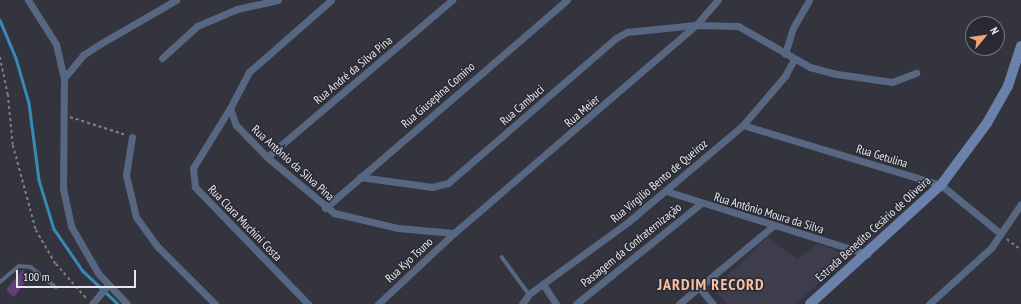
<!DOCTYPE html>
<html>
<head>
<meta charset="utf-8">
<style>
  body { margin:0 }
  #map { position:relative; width:1021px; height:304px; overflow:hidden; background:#34343f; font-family:"PT Sans Narrow",sans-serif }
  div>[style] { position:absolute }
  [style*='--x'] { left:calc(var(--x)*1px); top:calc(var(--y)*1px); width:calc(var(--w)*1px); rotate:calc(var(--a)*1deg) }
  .built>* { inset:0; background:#3d3d4e }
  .stream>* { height:2.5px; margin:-1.25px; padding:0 1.25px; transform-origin:1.25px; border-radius:1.25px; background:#3889b5 }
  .building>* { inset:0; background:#633f7a }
  .path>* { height:1.5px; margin-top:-0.75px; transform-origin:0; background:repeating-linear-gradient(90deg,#7e7e87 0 3px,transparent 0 6px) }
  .lane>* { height:3.5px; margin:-1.75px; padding:0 1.75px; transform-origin:1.75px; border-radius:1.75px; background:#576781 }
  .street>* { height:7px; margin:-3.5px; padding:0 3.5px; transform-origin:3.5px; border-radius:3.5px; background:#576781 }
  .secondary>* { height:10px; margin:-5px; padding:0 5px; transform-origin:5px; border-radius:5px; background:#6981ab }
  span { translate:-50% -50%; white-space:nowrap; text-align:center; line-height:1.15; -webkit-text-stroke:3px #2a2a34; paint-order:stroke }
  .street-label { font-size:12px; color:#e7e7ee }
  .district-label { font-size:16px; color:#fac09f; font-weight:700; letter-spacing:1px }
  .north { position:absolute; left:965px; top:16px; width:40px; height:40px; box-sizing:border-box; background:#2a2a34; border:1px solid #76767e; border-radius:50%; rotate:61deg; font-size:11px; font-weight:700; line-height:16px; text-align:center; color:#e7e7ee }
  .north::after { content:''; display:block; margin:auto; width:14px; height:18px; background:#efa377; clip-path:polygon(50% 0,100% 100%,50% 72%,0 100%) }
  .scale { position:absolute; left:16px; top:270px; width:120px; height:18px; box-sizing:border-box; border:2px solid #e7e7ee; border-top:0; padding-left:5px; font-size:12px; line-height:14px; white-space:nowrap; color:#e7e7ee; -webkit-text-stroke:3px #2a2a34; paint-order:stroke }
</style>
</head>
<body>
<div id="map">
  <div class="built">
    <i style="clip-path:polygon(768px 237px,797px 259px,819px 243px,843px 254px,845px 259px,796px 304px,727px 304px,713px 289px)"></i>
  </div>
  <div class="stream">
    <i style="--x:0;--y:20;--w:41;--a:67.2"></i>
    <i style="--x:16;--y:58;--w:47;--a:73.9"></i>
    <i style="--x:29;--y:103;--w:78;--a:82.6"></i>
    <i style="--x:39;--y:180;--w:51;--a:73"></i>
    <i style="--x:54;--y:229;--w:51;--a:55.4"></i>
    <i style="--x:83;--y:271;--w:48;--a:43.3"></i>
  </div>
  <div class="building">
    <i style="clip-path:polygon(22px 270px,30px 276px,14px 297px,6px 290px)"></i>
  </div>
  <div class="path">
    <i style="--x:0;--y:57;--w:38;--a:78"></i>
    <i style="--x:8;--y:94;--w:51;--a:84.4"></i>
    <i style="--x:13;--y:145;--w:88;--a:74.9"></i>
    <i style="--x:36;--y:230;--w:39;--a:60"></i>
    <i style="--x:56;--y:264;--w:47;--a:48.5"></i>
    <i style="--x:70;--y:117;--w:59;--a:17.8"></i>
    <i style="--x:1007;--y:239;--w:18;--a:38"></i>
  </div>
  <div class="lane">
    <i style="--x:502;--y:257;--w:46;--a:53.9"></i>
    <i style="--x:0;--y:282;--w:25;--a:-40"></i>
    <i style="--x:19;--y:266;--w:12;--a:5"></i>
    <i style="--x:31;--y:267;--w:32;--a:39"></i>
  </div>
  <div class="street">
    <i style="--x:28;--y:0;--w:52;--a:57.5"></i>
    <i style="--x:56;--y:44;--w:35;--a:77"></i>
    <i style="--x:331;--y:0;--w:109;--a:138.7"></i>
    <i style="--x:249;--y:72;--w:41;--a:117.8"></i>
    <i style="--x:230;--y:108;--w:18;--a:71"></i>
    <i style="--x:236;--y:125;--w:45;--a:45.9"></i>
    <i style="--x:267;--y:157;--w:87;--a:39.9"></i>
    <i style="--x:334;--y:213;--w:66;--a:13.2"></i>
    <i style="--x:398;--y:228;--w:56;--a:5.1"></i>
    <i style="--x:785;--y:54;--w:27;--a:-73"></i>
    <i style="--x:793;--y:28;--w:32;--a:-60"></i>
    <i style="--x:162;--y:58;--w:47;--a:-42.4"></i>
    <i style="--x:197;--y:26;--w:43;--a:-23"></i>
    <i style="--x:237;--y:9;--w:42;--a:-12.4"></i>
    <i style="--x:230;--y:108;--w:70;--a:121.7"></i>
    <i style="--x:193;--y:168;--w:19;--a:84"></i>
    <i style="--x:195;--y:187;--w:163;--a:46"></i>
    <i style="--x:743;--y:125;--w:207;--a:16.9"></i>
    <i style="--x:941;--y:185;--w:77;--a:39.2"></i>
    <i style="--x:132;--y:137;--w:38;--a:99"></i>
    <i style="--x:126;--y:175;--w:43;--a:76.6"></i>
    <i style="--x:136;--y:217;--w:37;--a:54"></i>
    <i style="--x:158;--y:247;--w:81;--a:45"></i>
    <i style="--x:267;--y:157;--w:243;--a:-40.3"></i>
    <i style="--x:360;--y:177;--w:73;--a:7.9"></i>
    <i style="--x:432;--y:187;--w:16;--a:-14"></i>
    <i style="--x:448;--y:183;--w:222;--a:-40.8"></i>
    <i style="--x:616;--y:38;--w:13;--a:-29"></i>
    <i style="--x:627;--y:32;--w:69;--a:-5.8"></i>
    <i style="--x:696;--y:25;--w:42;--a:1.4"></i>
    <i style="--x:738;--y:26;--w:83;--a:29.7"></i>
    <i style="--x:810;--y:67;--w:28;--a:15"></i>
    <i style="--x:837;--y:74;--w:56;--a:8.3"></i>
    <i style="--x:892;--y:82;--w:26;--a:-21"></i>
    <i style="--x:666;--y:191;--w:211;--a:17.4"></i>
    <i style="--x:325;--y:208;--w:319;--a:-40.7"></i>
    <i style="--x:543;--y:284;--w:24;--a:57"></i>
    <i style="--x:699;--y:287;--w:22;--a:51"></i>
    <i style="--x:92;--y:304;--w:25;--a:-50"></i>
    <i style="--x:127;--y:304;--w:42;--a:-133.1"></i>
    <i style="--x:98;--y:273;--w:54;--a:-119.9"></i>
    <i style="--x:71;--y:226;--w:38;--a:-102"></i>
    <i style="--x:63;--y:189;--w:111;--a:-89.5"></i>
    <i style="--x:64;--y:78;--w:30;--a:-50"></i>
    <i style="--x:83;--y:55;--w:20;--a:-33"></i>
    <i style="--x:100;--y:44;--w:88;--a:-30.1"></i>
    <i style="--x:378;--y:304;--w:104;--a:-43.1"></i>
    <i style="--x:454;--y:233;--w:319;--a:-40.7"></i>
    <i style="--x:696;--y:25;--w:33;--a:-49"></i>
    <i style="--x:522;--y:304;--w:12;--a:-55"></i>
    <i style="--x:529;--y:294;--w:122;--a:-36"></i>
    <i style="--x:628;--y:222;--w:150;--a:-40.1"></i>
    <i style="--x:743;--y:125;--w:65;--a:-49.4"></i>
    <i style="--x:785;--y:76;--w:19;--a:-62"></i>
    <i style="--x:576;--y:304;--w:159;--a:-38.9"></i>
    <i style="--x:679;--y:304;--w:122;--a:-39.7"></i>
    <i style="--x:929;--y:304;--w:84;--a:-42.1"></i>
    <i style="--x:991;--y:248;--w:53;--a:-55.7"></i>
  </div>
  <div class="secondary">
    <i style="--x:810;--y:304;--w:177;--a:-42.3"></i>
    <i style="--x:941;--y:185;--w:77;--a:-53.4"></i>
    <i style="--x:987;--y:123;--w:43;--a:-60.4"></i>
    <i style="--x:1008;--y:86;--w:42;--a:-72"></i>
  </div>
  <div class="street-label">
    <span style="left:353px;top:70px;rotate:-40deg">Rua André da Silva Pina</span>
    <span style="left:438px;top:95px;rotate:-41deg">Rua Giusepina Comino</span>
    <span style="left:522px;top:105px;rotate:-41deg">Rua Cambuci</span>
    <span style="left:582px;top:111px;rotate:-41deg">Rua Meier</span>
    <span style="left:882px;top:156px;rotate:17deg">Rua Getulina</span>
    <span style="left:293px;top:163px;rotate:42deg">Rua Antônio da Silva Pina</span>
    <span style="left:659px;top:181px;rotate:-40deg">Rua Virgilio Bento de Queiroz</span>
    <span style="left:769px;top:213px;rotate:17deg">Rua Antônio Moura da Silva</span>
    <span style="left:245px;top:223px;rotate:46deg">Rua Clara Muchini Costa</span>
    <span style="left:873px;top:229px;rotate:-42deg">Estrada Benedito Cesário de Oliveira</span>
    <span style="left:631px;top:245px;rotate:-39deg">Passagem da Confraternização</span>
    <span style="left:409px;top:260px;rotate:-43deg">Rua Kyo Tsuno</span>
  </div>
  <div class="district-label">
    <span style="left:711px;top:284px">JARDIM RECORD</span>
  </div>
  <div class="north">N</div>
  <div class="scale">100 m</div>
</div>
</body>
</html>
